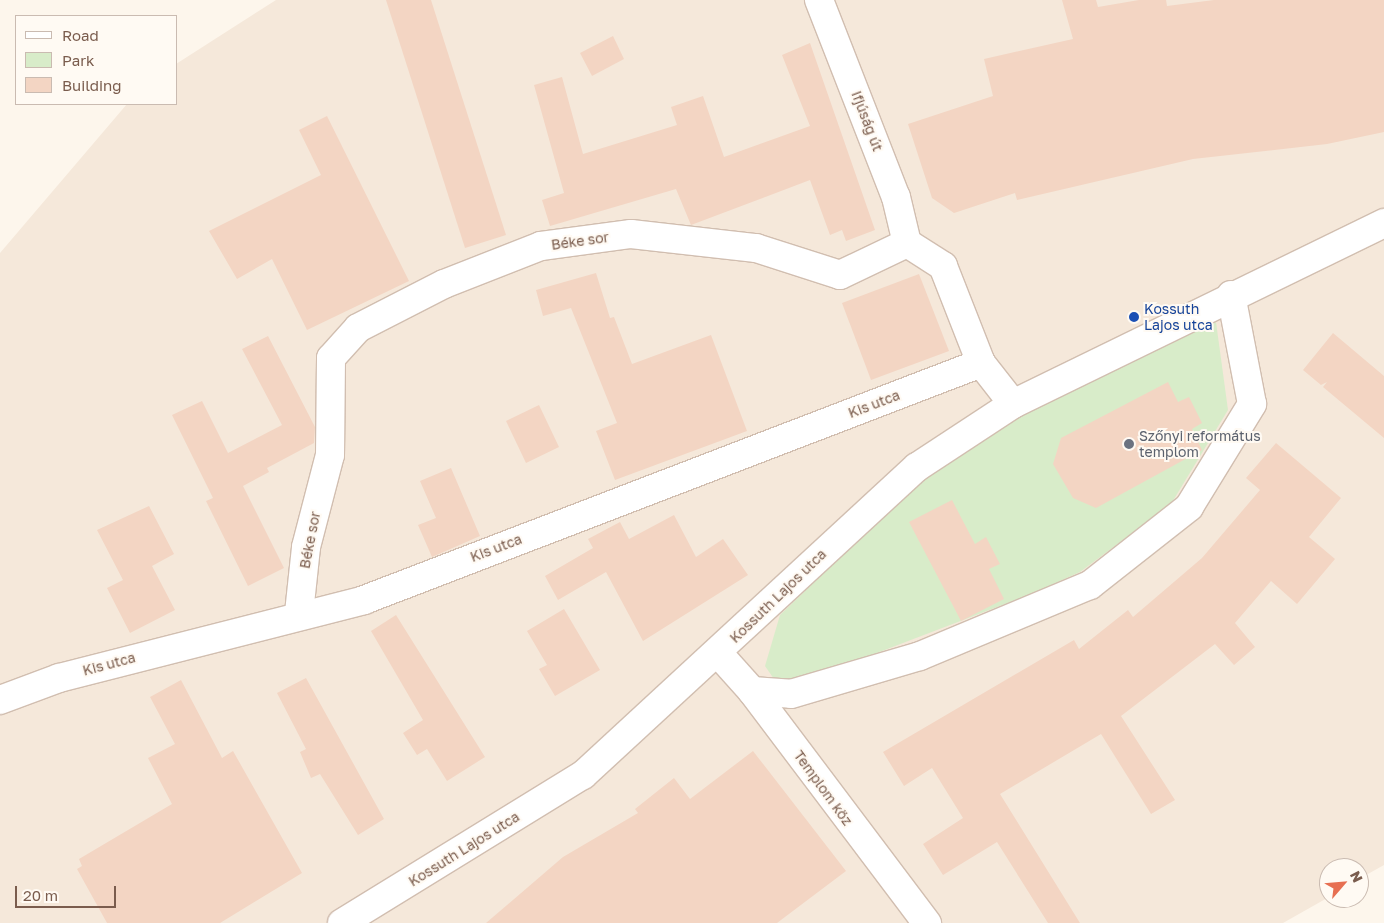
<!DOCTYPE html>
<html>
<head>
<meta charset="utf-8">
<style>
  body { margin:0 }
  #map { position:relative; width:1384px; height:923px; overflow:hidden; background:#fdf6ec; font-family:"Golos Text",sans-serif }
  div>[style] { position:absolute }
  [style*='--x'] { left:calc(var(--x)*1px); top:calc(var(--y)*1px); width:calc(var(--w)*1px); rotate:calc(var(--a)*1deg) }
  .residential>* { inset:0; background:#f5e8da }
  .green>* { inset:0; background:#d8ecc9 }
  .building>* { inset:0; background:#f3d5c3 }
  .roads { filter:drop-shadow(1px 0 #d1beb0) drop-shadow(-1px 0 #d1beb0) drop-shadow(0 1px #d1beb0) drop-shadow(0 -1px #d1beb0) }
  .minor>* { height:28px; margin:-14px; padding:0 14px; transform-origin:14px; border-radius:14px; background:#fff }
  .dots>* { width:14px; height:14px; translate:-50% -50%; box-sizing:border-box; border:2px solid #fffaf3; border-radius:50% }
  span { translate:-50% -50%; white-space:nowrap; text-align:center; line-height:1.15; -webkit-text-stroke:4px #fffaf3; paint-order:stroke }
  .street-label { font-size:14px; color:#7a5c4d }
  .transit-label { font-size:14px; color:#164399 }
  .left { translate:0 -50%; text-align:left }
  .worship-label { font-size:14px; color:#5b616d }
  .legend { position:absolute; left:15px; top:15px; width:162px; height:90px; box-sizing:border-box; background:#fffaf3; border:1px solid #cabbb1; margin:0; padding:6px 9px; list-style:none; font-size:15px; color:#7a5c4d }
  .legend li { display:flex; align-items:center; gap:10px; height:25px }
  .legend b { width:25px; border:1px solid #cabbb1 }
  .north { position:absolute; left:1319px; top:858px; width:50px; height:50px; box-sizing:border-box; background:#fffaf3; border:1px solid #cabbb1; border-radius:50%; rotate:63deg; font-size:14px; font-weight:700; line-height:20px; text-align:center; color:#7a5c4d }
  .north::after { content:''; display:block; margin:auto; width:18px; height:22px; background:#e76f51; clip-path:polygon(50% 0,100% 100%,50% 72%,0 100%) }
  .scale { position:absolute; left:15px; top:886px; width:101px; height:22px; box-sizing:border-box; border:2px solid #7a5c4d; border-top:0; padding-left:6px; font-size:15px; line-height:18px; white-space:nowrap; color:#7a5c4d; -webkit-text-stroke:4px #fffaf3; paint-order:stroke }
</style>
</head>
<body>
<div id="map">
  <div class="residential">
    <i style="clip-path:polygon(276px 0,1384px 0,1384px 865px,1359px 879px,1359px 868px,1329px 868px,1329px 897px,1283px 923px,0 923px,0 253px,127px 104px,176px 104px,176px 64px)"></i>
  </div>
  <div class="green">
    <i style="clip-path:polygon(1216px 322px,1228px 410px,1171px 504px,1080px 572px,1031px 594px,835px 669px,798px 680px,774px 679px,765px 666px,780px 615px,922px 479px,1017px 416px)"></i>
  </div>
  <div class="building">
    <i style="clip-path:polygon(386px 0,431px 0,506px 235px,465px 248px)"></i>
    <i style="clip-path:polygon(1062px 0,1096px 0,1098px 7px,1139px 0,1166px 0,1167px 6px,1214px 0,1384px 0,1384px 132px,1327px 144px,1193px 159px,1017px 200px,1015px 193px,954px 213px,932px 198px,908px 124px,993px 96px,984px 59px,1073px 39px)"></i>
    <i style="clip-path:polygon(613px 36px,624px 59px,592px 76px,580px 53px)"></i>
    <i style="clip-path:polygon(810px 43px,875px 230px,846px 241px,842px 230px,830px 235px,810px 180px,691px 225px,676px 189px,550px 226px,542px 200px,564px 193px,534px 85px,562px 77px,583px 154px,677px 125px,671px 107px,703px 96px,724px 157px,810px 126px,782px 55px)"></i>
    <i style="clip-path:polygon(327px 116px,409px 281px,307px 330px,272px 259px,237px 279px,209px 231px,321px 175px,299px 130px)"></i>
    <i style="clip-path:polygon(596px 273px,610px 318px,614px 317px,632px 364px,711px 335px,747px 431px,615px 480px,596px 431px,617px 423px,571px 308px,543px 316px,536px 290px)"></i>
    <i style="clip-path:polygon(919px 274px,949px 351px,871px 380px,842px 303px)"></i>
    <i style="clip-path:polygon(1333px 333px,1384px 376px,1384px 438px,1323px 387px,1327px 382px,1321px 385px,1303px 370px)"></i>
    <i style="clip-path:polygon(268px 336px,315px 427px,314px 443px,267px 468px,269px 472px,243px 486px,284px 568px,248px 586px,206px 501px,213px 498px,172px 415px,202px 401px,228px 453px,282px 425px,242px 349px)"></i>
    <i style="clip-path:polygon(1168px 382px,1178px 402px,1189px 397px,1202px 423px,1192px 429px,1202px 450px,1096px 508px,1073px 498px,1053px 464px,1061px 438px)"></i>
    <i style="clip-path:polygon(539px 405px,559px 447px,526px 463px,506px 421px)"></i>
    <i style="clip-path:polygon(1276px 443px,1341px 498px,1309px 537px,1335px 559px,1297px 604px,1271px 581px,1235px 623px,1255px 647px,1234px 665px,1215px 644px,1121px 716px,1175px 800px,1151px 814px,1101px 734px,1000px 794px,1080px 923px,1048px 923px,997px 842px,943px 875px,923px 844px,963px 818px,932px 768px,904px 786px,883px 752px,1074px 640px,1079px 649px,1128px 610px,1133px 617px,1202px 558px,1260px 490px,1246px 478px)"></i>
    <i style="clip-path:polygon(451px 468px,480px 536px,432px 557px,418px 525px,436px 518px,420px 481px)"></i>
    <i style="clip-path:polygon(952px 500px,975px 544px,986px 537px,1000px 564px,989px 569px,1004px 599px,961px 621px,909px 522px)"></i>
    <i style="clip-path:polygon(149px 506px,174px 554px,152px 566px,175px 610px,130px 633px,107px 588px,123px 580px,97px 530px)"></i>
    <i style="clip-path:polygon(674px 515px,696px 557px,723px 539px,748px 575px,643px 641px,606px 572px,558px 600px,545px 576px,593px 548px,588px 539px,620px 522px,629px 539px)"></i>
    <i style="clip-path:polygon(564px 609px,600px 670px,555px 696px,539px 669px,547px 665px,527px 631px)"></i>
    <i style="clip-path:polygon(396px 615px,485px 757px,447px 781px,427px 749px,417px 755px,403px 733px,423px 720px,371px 631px)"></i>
    <i style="clip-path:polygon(306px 678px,384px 819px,358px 835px,320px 774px,311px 778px,300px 752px,306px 749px,277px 693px)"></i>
    <i style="clip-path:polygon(181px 680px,222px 758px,233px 751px,302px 873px,220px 923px,107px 923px,77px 869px,82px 866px,79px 859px,172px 804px,148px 758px,175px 744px,150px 697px)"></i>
    <i style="clip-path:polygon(753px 751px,846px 871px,777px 923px,486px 923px,563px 857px,638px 813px,635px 809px,674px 778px,690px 799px)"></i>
  </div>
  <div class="roads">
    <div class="minor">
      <i style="--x:819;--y:0;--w:212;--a:68.7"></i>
      <i style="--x:896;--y:197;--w:47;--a:76.6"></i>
      <i style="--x:907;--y:243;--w:43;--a:32.6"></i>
      <i style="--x:943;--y:266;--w:104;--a:68.6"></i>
      <i style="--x:981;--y:363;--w:52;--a:52"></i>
      <i style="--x:299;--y:613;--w:66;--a:-83.9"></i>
      <i style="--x:306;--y:547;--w:95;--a:-75.4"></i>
      <i style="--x:330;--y:455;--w:97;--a:-89.4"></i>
      <i style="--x:331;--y:358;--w:40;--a:-48"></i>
      <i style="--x:358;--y:328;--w:97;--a:-27.1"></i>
      <i style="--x:444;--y:284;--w:104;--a:-21.4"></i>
      <i style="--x:541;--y:246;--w:91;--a:-7.6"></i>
      <i style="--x:631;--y:234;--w:126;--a:6.4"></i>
      <i style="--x:756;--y:248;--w:88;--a:17.8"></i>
      <i style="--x:840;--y:275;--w:74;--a:-25.5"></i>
      <i style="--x:718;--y:653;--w:51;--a:48.2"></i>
      <i style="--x:752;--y:691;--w:291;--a:53"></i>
      <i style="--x:752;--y:691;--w:39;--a:4"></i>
      <i style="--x:791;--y:694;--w:134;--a:-16.4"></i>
      <i style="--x:920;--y:656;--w:184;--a:-22.7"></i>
      <i style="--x:1090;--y:585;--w:126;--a:-38.2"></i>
      <i style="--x:1189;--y:507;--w:121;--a:-58.5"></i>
      <i style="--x:1252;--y:404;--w:111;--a:-100.9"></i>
      <i style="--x:0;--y:700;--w:63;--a:-20.4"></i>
      <i style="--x:59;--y:678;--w:315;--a:-14.3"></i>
      <i style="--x:364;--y:600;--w:661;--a:-21.01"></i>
      <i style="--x:342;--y:923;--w:283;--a:-31.6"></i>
      <i style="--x:583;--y:775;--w:454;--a:-42.7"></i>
      <i style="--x:917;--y:467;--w:115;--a:-33.3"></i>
      <i style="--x:1013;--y:404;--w:413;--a:-26"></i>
    </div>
  </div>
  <div class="dots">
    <i style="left:1134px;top:317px;background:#1a4fb4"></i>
    <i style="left:1129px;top:444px;background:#6b7280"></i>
  </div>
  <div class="street-label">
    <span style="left:867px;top:121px;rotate:69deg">Ifjúság út</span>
    <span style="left:580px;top:241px;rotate:-8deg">Béke sor</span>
    <span style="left:874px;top:404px;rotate:-21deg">Kis utca</span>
    <span style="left:310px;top:540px;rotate:-79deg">Béke sor</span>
    <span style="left:496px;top:548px;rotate:-21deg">Kis utca</span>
    <span style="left:778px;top:596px;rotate:-44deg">Kossuth Lajos utca</span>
    <span style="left:109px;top:664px;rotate:-15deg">Kis utca</span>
    <span style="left:823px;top:788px;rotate:54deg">Templom köz</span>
    <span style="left:464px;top:849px;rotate:-32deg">Kossuth Lajos utca</span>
  </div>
  <div class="transit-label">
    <span class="left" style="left:1144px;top:317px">Kossuth<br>Lajos utca</span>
  </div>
  <div class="worship-label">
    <span class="left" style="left:1139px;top:444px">Szőnyi református<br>templom</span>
  </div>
  <ul class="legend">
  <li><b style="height:6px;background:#fff"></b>Road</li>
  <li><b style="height:14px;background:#d8ecc9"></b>Park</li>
  <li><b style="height:14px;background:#f3d5c3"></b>Building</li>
  </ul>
  <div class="north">N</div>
  <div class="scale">20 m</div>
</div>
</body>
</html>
